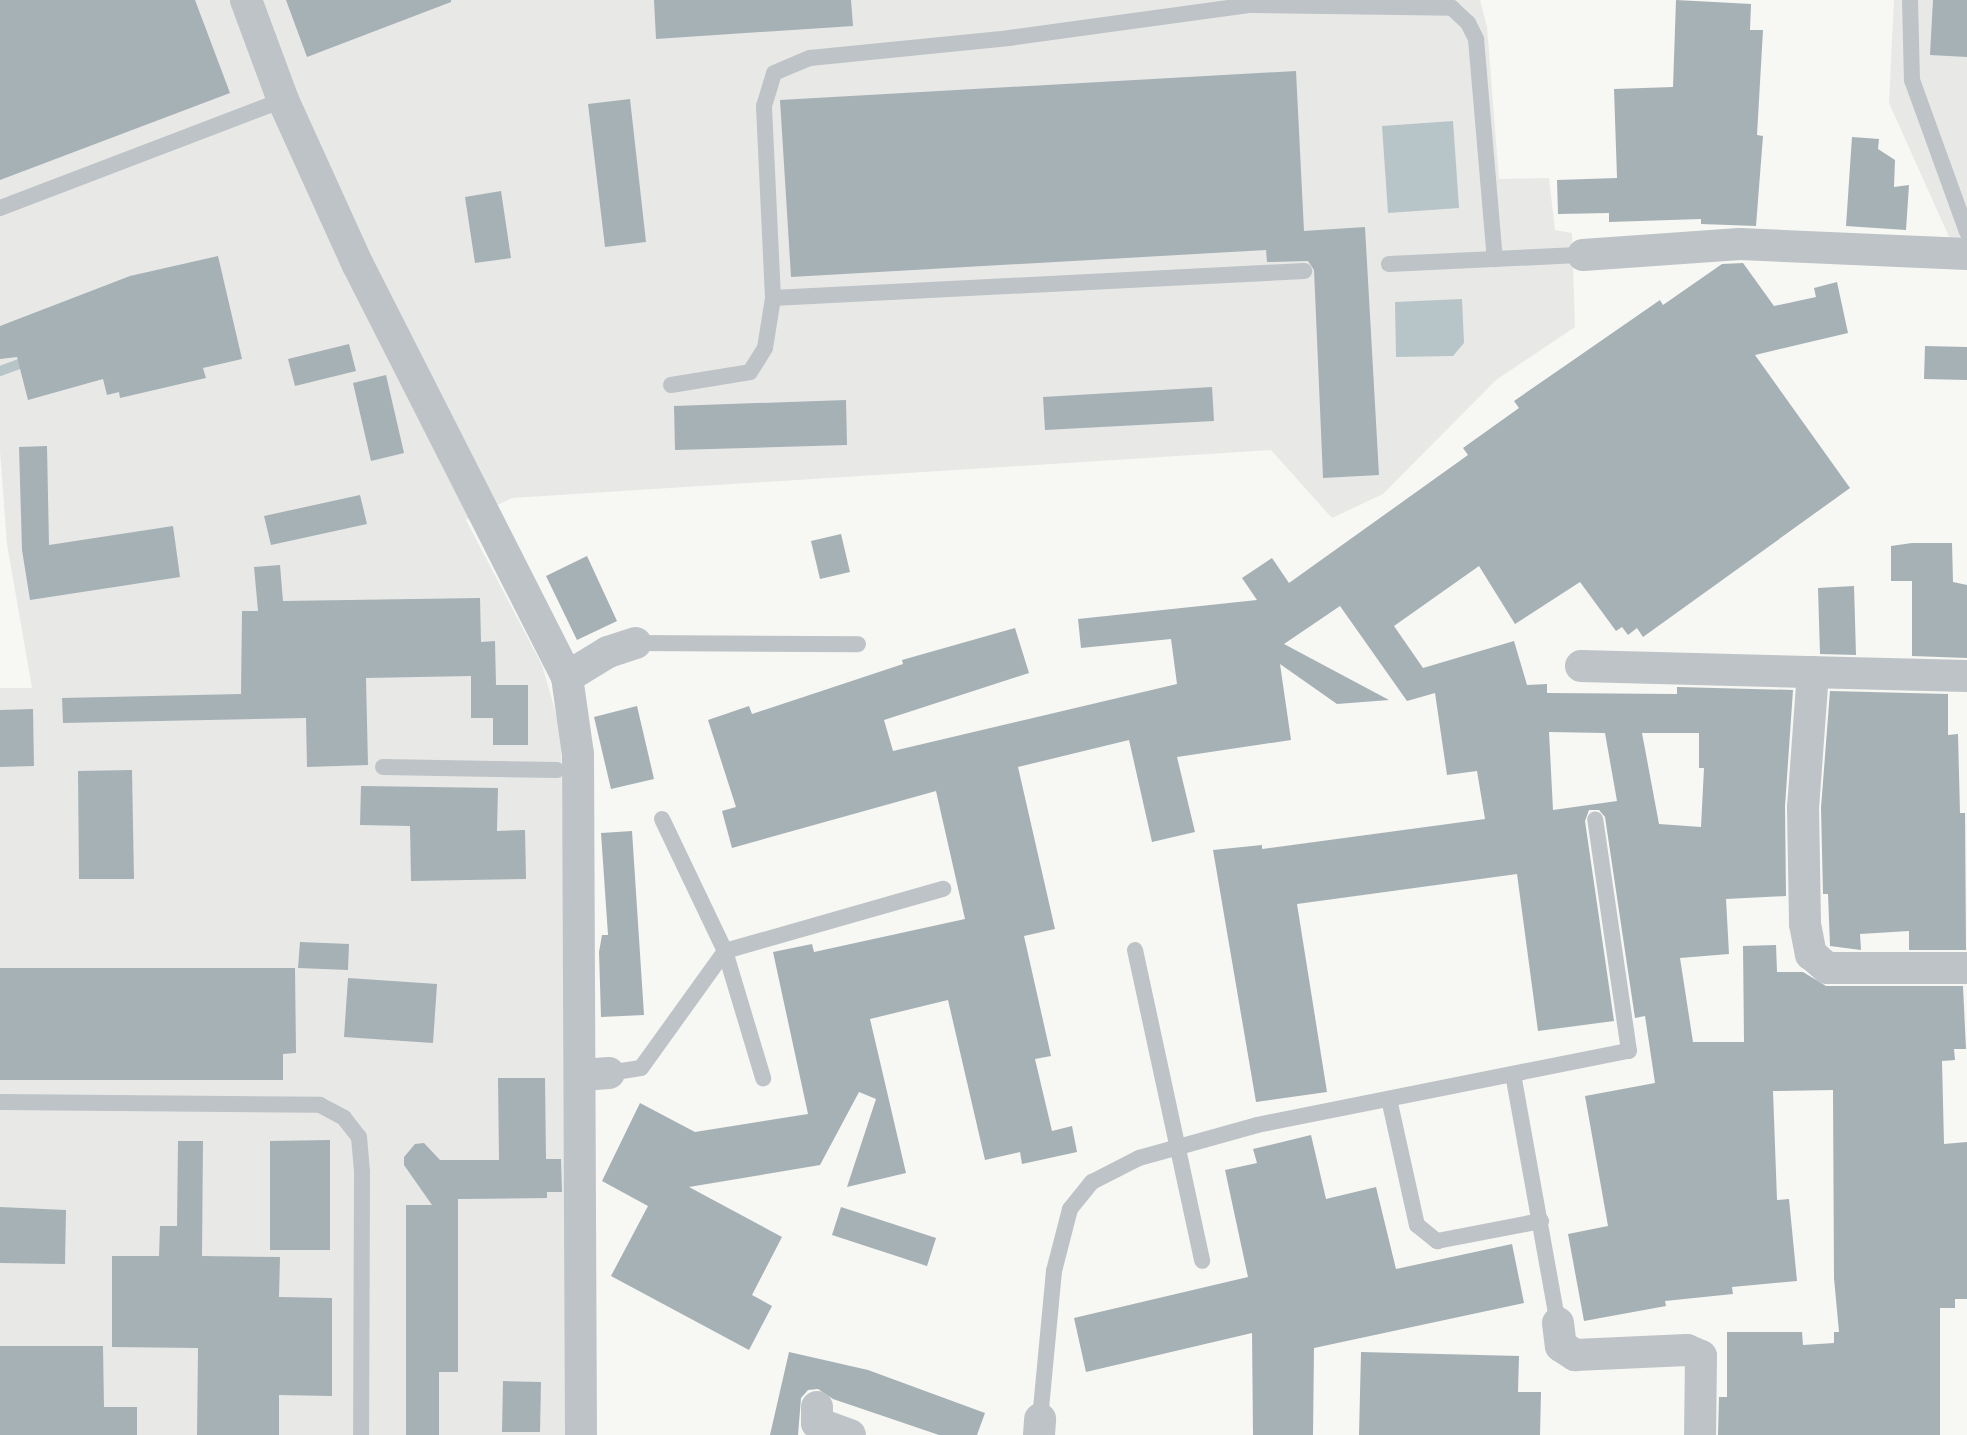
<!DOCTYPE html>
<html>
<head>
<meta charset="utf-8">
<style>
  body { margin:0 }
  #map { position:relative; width:1967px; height:1435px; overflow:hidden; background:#f7f7f4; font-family:"DejaVu Sans",sans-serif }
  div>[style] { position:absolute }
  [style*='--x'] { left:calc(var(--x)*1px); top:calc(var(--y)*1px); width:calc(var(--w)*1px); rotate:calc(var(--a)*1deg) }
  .built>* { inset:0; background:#e8e8e7 }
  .water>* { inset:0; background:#b7c5c8 }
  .stream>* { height:10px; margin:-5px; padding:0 5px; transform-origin:5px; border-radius:5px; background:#b7c5c8 }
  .building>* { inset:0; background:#a6b1b5 }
  .service>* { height:16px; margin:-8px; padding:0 8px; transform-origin:8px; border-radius:8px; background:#bdc3c6 }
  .minor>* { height:32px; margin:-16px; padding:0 16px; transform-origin:16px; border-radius:16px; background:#bdc3c6 }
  span { translate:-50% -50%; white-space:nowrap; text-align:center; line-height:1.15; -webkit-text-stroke:7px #fff; paint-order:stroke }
</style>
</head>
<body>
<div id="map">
  <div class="built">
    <i style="clip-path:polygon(0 0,1480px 0,1487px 27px,1499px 179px,1549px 178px,1555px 230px,1572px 233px,1575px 327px,1496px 380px,1383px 494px,1332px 518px,1271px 450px,512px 498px,466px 520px,542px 665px,561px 731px,569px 1161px,566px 1435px,0 1435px,0 688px,32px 688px,7px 544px,0 451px)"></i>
    <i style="clip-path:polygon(1894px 0,1967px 0,1967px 238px,1950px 239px,1889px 103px)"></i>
  </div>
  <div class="water">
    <i style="clip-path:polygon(1453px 121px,1459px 208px,1388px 213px,1382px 126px)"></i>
    <i style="clip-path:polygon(1462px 299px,1464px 343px,1453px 356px,1396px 357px,1395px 302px)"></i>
  </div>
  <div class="stream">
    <i style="--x:0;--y:371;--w:27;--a:-20"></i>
  </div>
  <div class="building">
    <i style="clip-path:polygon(0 0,195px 0,230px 93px,0 180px)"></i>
    <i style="clip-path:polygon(286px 0,451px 0,451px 2px,307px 57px)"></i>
    <i style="clip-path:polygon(654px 0,851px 0,853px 26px,656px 39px)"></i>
    <i style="clip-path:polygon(1676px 0,1751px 4px,1750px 30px,1763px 30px,1757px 135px,1763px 136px,1756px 226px,1701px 224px,1701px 219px,1609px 222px,1609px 213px,1558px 214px,1557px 180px,1617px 178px,1614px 89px,1673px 87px)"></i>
    <i style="clip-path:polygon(1933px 0,1967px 0,1967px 57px,1930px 55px)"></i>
    <i style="clip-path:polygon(1296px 71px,1304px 231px,1365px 227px,1379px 475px,1323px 478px,1314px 270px,1308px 261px,1267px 262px,1266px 250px,791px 277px,780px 100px)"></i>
    <i style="clip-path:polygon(630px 99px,646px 242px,605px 247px,588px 104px)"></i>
    <i style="clip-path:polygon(1852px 137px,1879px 139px,1878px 149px,1895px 160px,1894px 187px,1909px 185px,1906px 230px,1846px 226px)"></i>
    <i style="clip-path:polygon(501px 191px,511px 258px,475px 263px,465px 197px)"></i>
    <i style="clip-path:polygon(218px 256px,242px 359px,203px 368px,206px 378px,120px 398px,119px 392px,107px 395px,103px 379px,28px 400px,17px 357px,0 359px,0 326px,130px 276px)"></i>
    <i style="clip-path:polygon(evenodd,1743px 263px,1774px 306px,1816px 297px,1814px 288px,1837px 282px,1848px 333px,1755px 355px,1850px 488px,1643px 637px,1637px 628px,1628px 635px,1622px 627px,1616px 631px,1580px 582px,1515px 624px,1479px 566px,1394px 626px,1423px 668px,1514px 641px,1527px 685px,1547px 684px,1547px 693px,1677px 694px,1677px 687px,1793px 690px,1785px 806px,1786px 896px,1726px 899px,1729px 954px,1680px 958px,1693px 1042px,1744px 1042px,1743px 946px,1776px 945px,1777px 972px,1803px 972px,1826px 986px,1963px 986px,1966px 1049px,1954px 1049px,1955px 1060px,1942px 1061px,1944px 1144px,1967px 1142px,1967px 1299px,1955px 1299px,1955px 1308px,1940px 1308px,1940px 1435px,1718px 1435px,1719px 1397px,1727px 1397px,1727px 1332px,1802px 1332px,1803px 1345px,1834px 1343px,1834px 1332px,1839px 1332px,1834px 1278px,1833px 1090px,1773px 1091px,1777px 1200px,1789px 1199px,1797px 1281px,1732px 1287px,1733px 1294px,1665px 1301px,1666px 1306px,1584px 1321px,1568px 1234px,1608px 1226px,1585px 1096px,1655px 1083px,1645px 1016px,1635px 1018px,1605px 817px,1599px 810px,1589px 810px,1585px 821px,1614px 1021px,1538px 1031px,1517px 874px,1297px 904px,1327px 1092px,1256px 1102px,1213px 850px,1262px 845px,1262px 849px,1485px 819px,1477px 771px,1447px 775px,1435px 693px,1407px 701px,1340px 606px,1284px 644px,1389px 700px,1337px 704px,1280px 664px,1291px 740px,1177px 757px,1195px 832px,1152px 842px,1129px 740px,1018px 767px,1055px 929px,1024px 936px,1051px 1056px,1035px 1059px,1052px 1131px,1072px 1126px,1077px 1152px,1022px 1164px,1020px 1152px,985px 1160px,948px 1000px,870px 1019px,906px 1173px,847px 1187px,876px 1099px,859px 1092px,820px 1165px,689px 1187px,782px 1237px,752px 1295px,772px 1306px,749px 1350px,611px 1276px,648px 1206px,602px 1181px,640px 1103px,695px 1132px,808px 1114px,773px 952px,812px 944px,814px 952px,965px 919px,936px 791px,732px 848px,722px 811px,736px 807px,708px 720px,749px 706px,752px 714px,903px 664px,902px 660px,1015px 628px,1029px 673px,884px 720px,893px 751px,1177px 684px,1171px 639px,1081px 648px,1078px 619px,1257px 600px,1242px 578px,1272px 558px,1289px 583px,1468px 455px,1463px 448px,1519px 408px,1514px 401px,1569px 363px,1660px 300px,1663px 305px,1722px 264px,1743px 263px,1549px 732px,1605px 733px,1617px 801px,1553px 810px,1549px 732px,1743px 263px,1642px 733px,1699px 733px,1699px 768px,1704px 768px,1701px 827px,1659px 824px,1642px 733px)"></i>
    <i style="clip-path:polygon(349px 344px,356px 371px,295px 386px,288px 359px)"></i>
    <i style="clip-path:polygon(1925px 346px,1967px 347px,1967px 380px,1924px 379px)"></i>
    <i style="clip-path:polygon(386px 375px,404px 453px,371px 461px,353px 383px)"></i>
    <i style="clip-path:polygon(1212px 387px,1214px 421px,1045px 430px,1043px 397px)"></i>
    <i style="clip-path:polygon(846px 400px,847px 445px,675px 450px,674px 406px)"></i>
    <i style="clip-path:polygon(47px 446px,49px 545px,173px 526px,180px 577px,30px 600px,22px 550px,19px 447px)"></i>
    <i style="clip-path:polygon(360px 495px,367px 524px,271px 545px,264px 516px)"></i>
    <i style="clip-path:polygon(841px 534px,850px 572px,820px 579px,811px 541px)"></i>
    <i style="clip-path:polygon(1912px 543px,1952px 543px,1953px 582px,1967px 585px,1967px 658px,1912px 656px,1912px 581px,1891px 581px,1891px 546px)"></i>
    <i style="clip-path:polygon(587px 556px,617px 621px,577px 640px,546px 576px)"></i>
    <i style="clip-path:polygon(280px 565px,283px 601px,480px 598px,481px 642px,495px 641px,496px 685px,528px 685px,528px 745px,493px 745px,493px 718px,471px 718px,471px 676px,366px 678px,368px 765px,307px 767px,306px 718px,63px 723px,62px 698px,241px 694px,242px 611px,258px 611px,254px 567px)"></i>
    <i style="clip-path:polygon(1854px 586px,1856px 655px,1820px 654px,1818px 588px)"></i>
    <i style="clip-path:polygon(1830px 691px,1948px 694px,1948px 735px,1958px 734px,1960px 813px,1965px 813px,1966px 950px,1909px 950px,1909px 931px,1860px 934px,1861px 950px,1830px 946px,1828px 894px,1823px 894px,1821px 808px)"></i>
    <i style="clip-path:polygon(637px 706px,654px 779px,611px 789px,594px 717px)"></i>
    <i style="clip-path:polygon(33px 709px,34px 766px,0 767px,0 710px)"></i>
    <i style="clip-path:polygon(132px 770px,134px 879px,79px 879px,78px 771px)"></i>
    <i style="clip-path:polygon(361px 786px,498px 788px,497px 831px,525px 830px,526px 879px,411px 881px,410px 826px,360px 825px)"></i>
    <i style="clip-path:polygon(632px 831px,644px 1015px,601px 1017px,599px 952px,602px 935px,608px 935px,601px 833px)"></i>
    <i style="clip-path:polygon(300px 942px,349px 944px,348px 970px,298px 968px)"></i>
    <i style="clip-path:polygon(0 968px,295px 968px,296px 1053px,283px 1054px,283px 1080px,0 1080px)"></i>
    <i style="clip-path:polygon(348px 978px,437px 984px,433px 1043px,344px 1037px)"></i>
    <i style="clip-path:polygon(498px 1078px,545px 1078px,546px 1159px,561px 1159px,562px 1192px,547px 1192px,547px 1198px,458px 1199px,458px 1372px,439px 1372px,439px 1435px,406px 1435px,406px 1205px,432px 1205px,404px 1165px,404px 1157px,415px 1144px,424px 1143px,440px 1160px,499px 1160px)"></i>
    <i style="clip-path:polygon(1311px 1135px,1326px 1199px,1376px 1187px,1396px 1269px,1512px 1244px,1524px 1303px,1314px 1348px,1313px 1435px,1253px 1435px,1252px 1333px,1086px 1372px,1074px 1318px,1248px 1277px,1225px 1170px,1257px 1163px,1253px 1149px)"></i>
    <i style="clip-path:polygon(330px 1140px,330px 1250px,270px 1250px,270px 1141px)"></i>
    <i style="clip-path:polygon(178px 1141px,203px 1141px,202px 1256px,280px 1257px,279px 1297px,332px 1298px,332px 1396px,279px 1395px,279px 1435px,197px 1435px,198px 1348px,112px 1347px,112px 1256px,159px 1256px,160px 1226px,177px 1226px)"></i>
    <i style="clip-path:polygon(0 1207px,66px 1210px,65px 1264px,0 1263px)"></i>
    <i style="clip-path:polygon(841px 1207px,936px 1238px,927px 1266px,832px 1235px)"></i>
    <i style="clip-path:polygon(0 1346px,103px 1346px,104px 1407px,137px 1407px,137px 1435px,0 1435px)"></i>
    <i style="clip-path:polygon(789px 1352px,868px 1370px,985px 1413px,977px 1435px,939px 1435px,833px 1399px,818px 1389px,808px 1390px,801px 1398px,798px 1435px,770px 1435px)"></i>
    <i style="clip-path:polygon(1361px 1352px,1519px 1356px,1518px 1392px,1541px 1392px,1540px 1435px,1359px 1435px)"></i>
    <i style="clip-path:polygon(503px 1381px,541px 1382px,540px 1432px,502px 1432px)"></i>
  </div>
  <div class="service">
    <i style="--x:1910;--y:0;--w:80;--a:88.6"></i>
    <i style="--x:1912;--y:80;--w:162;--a:70.1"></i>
    <i style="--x:0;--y:208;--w:303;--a:-20.9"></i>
    <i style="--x:1389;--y:264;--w:194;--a:-2.7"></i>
    <i style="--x:773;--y:298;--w:532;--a:-2.91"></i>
    <i style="--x:671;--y:385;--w:80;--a:-9.3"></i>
    <i style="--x:750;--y:372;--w:28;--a:-58"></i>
    <i style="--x:765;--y:348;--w:51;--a:-80.9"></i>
    <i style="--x:773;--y:298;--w:192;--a:-92.7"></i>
    <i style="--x:764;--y:106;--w:34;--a:-73"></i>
    <i style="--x:774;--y:73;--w:39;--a:-23"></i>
    <i style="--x:810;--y:58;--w:200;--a:-5.7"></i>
    <i style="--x:1009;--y:38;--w:242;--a:-7.8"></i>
    <i style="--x:1249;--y:5;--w:203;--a:0.8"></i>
    <i style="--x:1452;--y:8;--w:22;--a:43"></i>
    <i style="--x:1468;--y:23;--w:18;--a:63"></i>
    <i style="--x:1476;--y:39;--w:221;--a:85.1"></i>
    <i style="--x:636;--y:643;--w:222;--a:0.3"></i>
    <i style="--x:383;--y:767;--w:174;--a:1"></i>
    <i style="--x:662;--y:819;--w:146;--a:64.5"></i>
    <i style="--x:725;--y:951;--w:133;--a:73.3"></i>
    <i style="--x:1135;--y:950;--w:318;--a:77.8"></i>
    <i style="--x:609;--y:1073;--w:32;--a:-9"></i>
    <i style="--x:641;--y:1068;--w:144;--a:-54.3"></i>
    <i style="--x:725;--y:951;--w:227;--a:-15.9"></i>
    <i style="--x:1513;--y:1074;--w:253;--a:79.8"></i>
    <i style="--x:1389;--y:1099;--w:129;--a:77.5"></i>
    <i style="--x:1417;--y:1225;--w:26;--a:39"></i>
    <i style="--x:1437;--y:1241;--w:106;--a:-10.9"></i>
    <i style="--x:0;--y:1102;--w:320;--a:0.5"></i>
    <i style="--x:320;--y:1105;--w:27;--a:28"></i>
    <i style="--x:344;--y:1118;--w:24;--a:52"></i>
    <i style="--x:359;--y:1137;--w:36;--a:85"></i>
    <i style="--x:362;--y:1173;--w:262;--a:90.2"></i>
    <i style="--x:1040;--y:1419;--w:149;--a:-84.6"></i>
    <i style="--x:1054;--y:1271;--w:64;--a:-75.5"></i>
    <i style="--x:1070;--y:1209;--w:35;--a:-51"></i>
    <i style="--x:1092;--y:1182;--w:53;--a:-27.1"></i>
    <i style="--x:1139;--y:1158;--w:123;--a:-15.6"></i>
    <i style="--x:1257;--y:1125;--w:379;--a:-11.3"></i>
    <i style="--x:1629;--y:1051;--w:234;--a:-98.3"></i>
  </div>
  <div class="minor">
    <i style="--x:246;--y:0;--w:107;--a:69.7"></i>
    <i style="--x:283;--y:100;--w:181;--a:65.6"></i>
    <i style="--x:358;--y:265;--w:462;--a:63.1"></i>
    <i style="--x:567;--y:677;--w:78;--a:81.9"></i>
    <i style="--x:578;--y:754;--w:681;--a:89.75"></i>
    <i style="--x:1583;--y:255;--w:157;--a:-4"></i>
    <i style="--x:1740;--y:244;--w:227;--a:2.5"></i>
    <i style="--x:1581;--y:666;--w:386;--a:1.5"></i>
    <i style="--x:1813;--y:672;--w:135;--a:94.2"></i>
    <i style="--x:1803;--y:807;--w:117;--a:89"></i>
    <i style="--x:1805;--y:924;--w:31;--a:79"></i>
    <i style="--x:1811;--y:954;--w:21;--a:41"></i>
    <i style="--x:1827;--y:968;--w:140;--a:0"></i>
    <i style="--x:567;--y:677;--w:48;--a:-31.4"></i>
    <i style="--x:608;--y:652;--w:29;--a:-18"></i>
    <i style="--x:581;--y:1075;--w:28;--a:-4"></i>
    <i style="--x:1558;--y:1323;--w:23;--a:83"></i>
    <i style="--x:1561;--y:1346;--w:17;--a:33"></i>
    <i style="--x:1575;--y:1355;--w:112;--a:-2.6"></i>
    <i style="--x:1687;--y:1350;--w:15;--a:23"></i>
    <i style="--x:1701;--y:1356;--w:79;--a:90.7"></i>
    <i style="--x:817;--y:1407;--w:16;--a:90"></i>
    <i style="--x:817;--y:1423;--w:35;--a:20"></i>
    <i style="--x:1039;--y:1435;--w:16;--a:-86"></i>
  </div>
</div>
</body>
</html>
